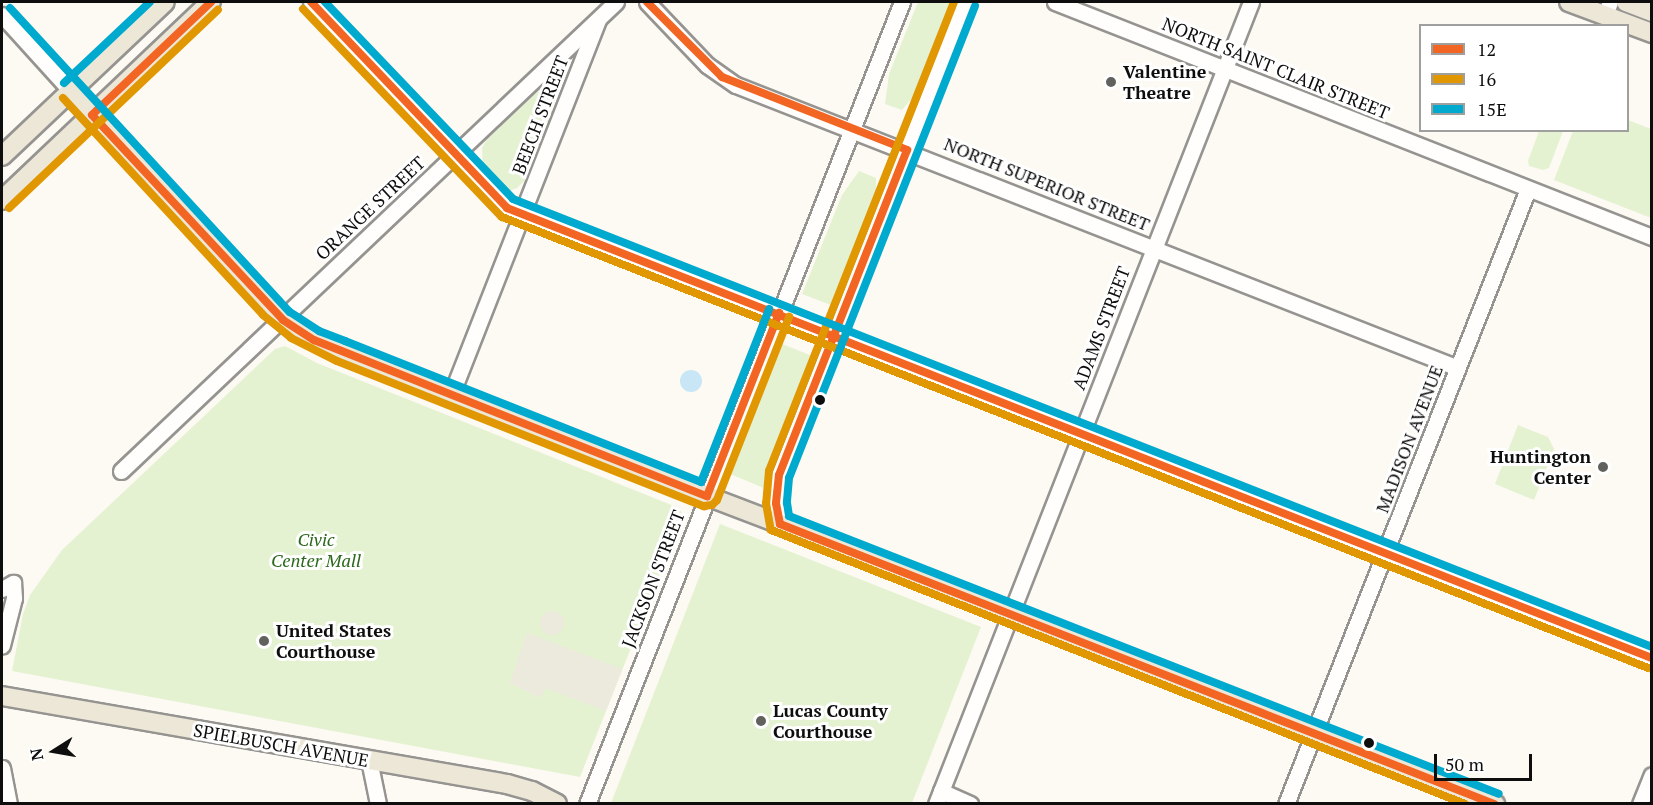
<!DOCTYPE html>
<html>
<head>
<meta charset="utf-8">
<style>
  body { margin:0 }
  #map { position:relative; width:1653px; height:805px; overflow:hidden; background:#fcfaf2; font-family:"PT Serif",serif }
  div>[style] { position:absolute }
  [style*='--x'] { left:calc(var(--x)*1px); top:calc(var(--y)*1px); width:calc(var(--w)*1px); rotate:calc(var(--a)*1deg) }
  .green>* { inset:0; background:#e5f2d2 }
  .plaza>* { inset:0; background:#ece9dd }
  .round { border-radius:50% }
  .water>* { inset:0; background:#c8e6f6 }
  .roads { filter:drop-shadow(2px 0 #959491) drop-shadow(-2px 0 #959491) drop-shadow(0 2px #959491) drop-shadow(0 -2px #959491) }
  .minor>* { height:15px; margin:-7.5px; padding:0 7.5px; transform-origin:7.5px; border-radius:7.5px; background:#fffefd }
  .major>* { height:18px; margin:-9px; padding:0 9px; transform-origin:9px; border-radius:9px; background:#ede7d8 }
  .bus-1>* { height:8px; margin:-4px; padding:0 4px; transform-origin:4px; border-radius:4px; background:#f26522 }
  .bus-2>* { height:8px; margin:-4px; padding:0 4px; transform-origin:4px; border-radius:4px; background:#e09701 }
  .bus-3>* { height:8px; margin:-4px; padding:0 4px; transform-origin:4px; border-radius:4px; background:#00a9ce }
  .dots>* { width:16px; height:16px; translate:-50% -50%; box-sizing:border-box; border:3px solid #fff; border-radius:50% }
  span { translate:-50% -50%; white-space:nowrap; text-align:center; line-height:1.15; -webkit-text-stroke:6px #fff; paint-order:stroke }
  .street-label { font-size:18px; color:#0e0e0e }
  .poi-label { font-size:18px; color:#0e0e0e; font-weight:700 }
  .left { translate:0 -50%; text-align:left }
  .right { translate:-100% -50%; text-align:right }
  .park-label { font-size:18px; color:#2b681b; font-style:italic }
  .frame { position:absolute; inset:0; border:3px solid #0e0e0e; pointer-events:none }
  .legend { position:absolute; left:1419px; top:24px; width:210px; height:108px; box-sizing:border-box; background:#fff; border:2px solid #9f9f9f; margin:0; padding:8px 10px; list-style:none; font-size:18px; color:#0e0e0e }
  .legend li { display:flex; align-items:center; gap:12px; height:30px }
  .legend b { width:30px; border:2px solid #9f9f9f }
  .north { position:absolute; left:24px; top:721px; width:60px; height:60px; -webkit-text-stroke:4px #fff; paint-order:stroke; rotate:259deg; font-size:16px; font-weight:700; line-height:24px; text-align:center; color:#0e0e0e }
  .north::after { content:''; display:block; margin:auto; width:21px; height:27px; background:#0e0e0e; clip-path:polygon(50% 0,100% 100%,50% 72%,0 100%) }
  .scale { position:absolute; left:1434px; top:754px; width:98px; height:27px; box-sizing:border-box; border:3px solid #0e0e0e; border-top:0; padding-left:8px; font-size:18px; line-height:21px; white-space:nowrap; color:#0e0e0e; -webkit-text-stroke:4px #fff; paint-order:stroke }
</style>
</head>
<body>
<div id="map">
  <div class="green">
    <i style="clip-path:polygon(918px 2px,956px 2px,924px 84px,902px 110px,885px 104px,889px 74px)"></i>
    <i style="clip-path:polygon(547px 88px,556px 94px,556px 104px,526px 179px,517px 188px,509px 191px,483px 165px,482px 148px,487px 139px,537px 92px)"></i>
    <i style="clip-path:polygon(1628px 120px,1651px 129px,1651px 218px,1554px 180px,1573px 131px,1628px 130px)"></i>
    <i style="clip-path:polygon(1539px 131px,1563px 131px,1549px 168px,1543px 170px,1529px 166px,1528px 161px)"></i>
    <i style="clip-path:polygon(859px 171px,876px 178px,876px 192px,873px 209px,836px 307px,802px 294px,842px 195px)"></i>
    <i style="clip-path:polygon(782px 344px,815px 357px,764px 488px,730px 474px)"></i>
    <i style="clip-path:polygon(285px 346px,317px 363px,679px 508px,683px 516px,580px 777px,12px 671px,23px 614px,30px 595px,62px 550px,275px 349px)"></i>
    <i style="clip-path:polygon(1518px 425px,1548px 437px,1554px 449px,1534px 500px,1495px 484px)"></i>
    <i style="clip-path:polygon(720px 524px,981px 627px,912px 803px,611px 803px)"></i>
  </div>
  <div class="plaza">
    <i class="round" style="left:540px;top:611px;width:24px;height:24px"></i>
    <i style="clip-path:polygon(527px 633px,622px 669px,606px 711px,545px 688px,540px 698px,510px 683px)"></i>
  </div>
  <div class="water">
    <i class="round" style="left:680px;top:370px;width:22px;height:22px"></i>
  </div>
  <div class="roads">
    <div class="minor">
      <i style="--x:311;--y:2;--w:284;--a:46.4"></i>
      <i style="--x:507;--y:208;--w:1230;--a:21.46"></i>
      <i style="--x:647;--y:2;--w:87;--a:46.4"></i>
      <i style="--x:707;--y:65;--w:35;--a:35"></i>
      <i style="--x:736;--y:85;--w:775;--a:21.4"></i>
      <i style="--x:1055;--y:2;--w:642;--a:21.49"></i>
      <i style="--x:2;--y:15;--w:103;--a:47.8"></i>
      <i style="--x:1605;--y:15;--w:14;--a:-69"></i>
      <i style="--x:451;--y:395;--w:403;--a:-68.6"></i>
      <i style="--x:121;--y:471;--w:682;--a:-43.46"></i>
      <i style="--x:780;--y:524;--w:21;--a:-101"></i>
      <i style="--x:776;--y:503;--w:28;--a:-84"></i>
      <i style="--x:779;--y:475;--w:508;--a:-68.53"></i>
      <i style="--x:2;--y:589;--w:13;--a:-29"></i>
      <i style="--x:13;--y:583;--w:15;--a:86"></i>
      <i style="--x:14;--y:598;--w:49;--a:104.3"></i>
      <i style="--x:369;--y:760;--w:45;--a:78.4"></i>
      <i style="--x:2;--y:768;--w:37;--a:79"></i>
      <i style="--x:941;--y:791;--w:32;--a:24"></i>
      <i style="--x:587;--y:804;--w:862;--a:-68.56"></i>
      <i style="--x:936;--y:804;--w:862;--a:-68.56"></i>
      <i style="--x:1286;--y:804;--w:661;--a:-68.52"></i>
      <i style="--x:1640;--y:804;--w:31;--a:-68"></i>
    </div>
    <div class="major">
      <i style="--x:1569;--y:2;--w:89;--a:20.5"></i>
      <i style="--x:1626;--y:2;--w:28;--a:21"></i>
      <i style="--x:71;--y:91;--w:312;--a:47.2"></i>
      <i style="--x:283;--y:320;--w:37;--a:33"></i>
      <i style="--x:314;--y:340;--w:423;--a:21.7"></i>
      <i style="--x:707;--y:496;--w:308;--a:20.9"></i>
      <i style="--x:995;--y:606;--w:538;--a:21.6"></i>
      <i style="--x:2;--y:156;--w:224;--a:-43.4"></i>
      <i style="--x:2;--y:200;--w:288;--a:-43.5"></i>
      <i style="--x:2;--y:696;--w:513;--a:9.88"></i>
      <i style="--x:507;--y:784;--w:26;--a:16"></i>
      <i style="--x:532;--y:791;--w:28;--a:27"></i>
    </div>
  </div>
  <div class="bus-1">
    <i style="--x:211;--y:2;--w:164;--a:136.5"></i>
    <i style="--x:92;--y:115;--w:280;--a:47"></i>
    <i style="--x:283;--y:320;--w:37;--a:33"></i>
    <i style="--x:314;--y:340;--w:423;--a:21.7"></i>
    <i style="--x:707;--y:496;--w:197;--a:-68.5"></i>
    <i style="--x:311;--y:2;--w:284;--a:46.4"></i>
    <i style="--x:507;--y:208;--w:1230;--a:21.46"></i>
    <i style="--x:647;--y:2;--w:106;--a:45"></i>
    <i style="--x:722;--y:77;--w:199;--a:21.5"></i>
    <i style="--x:780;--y:524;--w:767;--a:21.41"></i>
    <i style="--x:780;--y:524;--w:21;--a:-101"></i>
    <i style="--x:776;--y:503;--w:28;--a:-84"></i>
    <i style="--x:779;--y:475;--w:349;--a:-68.5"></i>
  </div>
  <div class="bus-2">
    <i style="--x:954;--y:2;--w:504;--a:111.53"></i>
    <i style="--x:769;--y:471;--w:32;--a:95"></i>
    <i style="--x:766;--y:503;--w:27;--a:80"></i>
    <i style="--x:771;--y:530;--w:746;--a:21.54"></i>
    <i style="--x:303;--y:9;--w:288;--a:46.3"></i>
    <i style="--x:502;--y:217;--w:1232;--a:21.48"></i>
    <i style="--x:63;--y:98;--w:295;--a:47.3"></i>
    <i style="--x:263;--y:315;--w:36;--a:39"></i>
    <i style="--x:291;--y:338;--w:51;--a:26.6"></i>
    <i style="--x:337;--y:361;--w:395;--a:21.6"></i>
    <i style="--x:704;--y:506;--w:8;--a:-7"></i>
    <i style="--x:712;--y:505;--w:7;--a:-45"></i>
    <i style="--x:717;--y:500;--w:197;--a:-68.5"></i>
    <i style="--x:9;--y:208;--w:288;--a:-43.5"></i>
  </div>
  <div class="bus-3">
    <i style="--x:325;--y:2;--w:272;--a:46.3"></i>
    <i style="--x:513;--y:199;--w:1224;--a:21.47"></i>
    <i style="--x:975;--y:6;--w:507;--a:111.51"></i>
    <i style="--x:789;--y:478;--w:25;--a:95"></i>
    <i style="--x:787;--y:503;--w:13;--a:81"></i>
    <i style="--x:789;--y:516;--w:762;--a:21.38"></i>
    <i style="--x:10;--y:8;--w:413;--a:47.4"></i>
    <i style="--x:290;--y:312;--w:35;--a:33"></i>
    <i style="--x:319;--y:331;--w:28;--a:21"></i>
    <i style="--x:345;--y:341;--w:383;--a:21.6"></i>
    <i style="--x:701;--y:482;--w:186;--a:-68.5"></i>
    <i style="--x:64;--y:83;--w:118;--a:-43.3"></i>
  </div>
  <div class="dots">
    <i style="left:1111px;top:82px;background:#61615e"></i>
    <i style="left:820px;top:400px;background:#0e0e0e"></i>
    <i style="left:1603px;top:467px;background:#61615e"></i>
    <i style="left:264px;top:641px;background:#61615e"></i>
    <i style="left:761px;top:721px;background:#61615e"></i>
    <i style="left:1369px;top:743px;background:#0e0e0e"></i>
  </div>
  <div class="street-label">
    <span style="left:1276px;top:68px;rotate:22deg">NORTH SAINT CLAIR STREET</span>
    <span style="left:540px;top:115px;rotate:-69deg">BEECH STREET</span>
    <span style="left:1047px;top:184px;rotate:22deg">NORTH SUPERIOR STREET</span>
    <span style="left:370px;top:208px;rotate:-43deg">ORANGE STREET</span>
    <span style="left:1101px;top:328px;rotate:-69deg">ADAMS STREET</span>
    <span style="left:1409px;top:439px;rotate:-69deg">MADISON AVENUE</span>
    <span style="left:653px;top:579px;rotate:-69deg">JACKSON STREET</span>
    <span style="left:281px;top:745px;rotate:10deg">SPIELBUSCH AVENUE</span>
  </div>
  <div class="poi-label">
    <span class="left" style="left:1123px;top:82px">Valentine<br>Theatre</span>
    <span class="right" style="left:1591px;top:467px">Huntington<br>Center</span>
    <span class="left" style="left:276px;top:641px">United States<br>Courthouse</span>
    <span class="left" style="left:773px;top:721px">Lucas County<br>Courthouse</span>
  </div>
  <div class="park-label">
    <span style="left:316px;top:550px">Civic<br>Center Mall</span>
  </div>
  <div class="frame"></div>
  <ul class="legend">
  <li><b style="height:8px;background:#f26522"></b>12</li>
  <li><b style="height:8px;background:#e09701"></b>16</li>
  <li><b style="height:8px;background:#00a9ce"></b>15E</li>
  </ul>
  <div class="north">N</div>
  <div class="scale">50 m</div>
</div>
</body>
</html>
